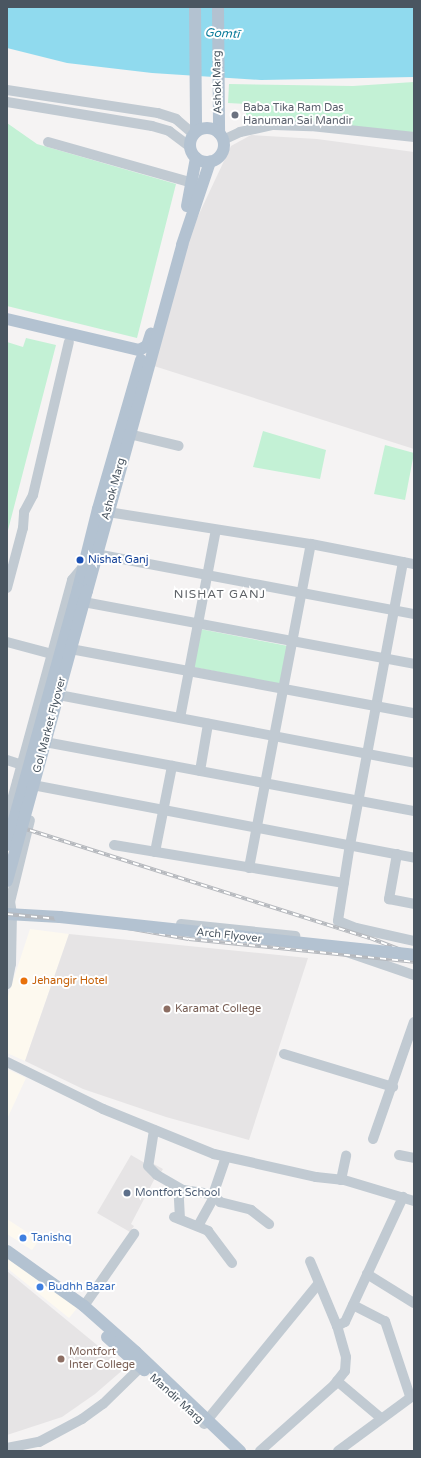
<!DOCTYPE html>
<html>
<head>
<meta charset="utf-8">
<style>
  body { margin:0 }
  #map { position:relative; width:421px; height:1458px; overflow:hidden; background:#f5f3f3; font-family:"Varela Round",sans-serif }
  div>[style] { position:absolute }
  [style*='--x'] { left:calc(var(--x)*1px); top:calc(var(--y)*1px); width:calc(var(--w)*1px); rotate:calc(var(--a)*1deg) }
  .commercial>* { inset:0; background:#fdf9ef }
  .education>* { inset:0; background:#e6e4e5 }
  .green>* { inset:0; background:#c3f1d5 }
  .water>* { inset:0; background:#90daee }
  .minor>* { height:10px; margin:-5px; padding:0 5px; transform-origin:5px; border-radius:5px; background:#c1cad2 }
  .major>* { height:12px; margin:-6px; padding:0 6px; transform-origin:6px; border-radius:6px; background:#b3c2d1 }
  .major>.ring { margin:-6px; padding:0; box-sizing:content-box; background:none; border:12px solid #b3c2d1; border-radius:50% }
  .rail>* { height:3.5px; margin-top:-1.75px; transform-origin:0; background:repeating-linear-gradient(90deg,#fff 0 6px,#b5b8bd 0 12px); box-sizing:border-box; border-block:1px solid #b5b8bd }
  .major-bridge>* { height:12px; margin:-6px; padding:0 6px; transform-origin:6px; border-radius:6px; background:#b3c2d1 }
  .dots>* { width:11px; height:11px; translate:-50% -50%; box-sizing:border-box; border:2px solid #fff; border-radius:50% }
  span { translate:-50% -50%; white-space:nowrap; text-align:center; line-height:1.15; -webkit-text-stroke:4px #fff; paint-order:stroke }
  .street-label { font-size:11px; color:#4a5661 }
  .worship-label { font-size:11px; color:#5b616d }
  .left { translate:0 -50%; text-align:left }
  .transit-label { font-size:11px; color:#164399 }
  .food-label { font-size:11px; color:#c56008 }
  .education-label { font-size:11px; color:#785e54 }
  .service-label { font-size:11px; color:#4e5e75 }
  .shop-label { font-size:11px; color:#366cbe }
  .water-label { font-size:12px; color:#0c7c9b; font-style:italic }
  .neighbourhood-label { font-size:12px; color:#5f6368; letter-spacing:1px }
  .frame { position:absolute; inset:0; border:8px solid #4a5661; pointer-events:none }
</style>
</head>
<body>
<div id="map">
  <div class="commercial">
    <i style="clip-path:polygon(30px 929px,69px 934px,25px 1061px,7px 1053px,7px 999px)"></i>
    <i style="clip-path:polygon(7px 1069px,26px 1078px,7px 1119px)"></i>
    <i style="clip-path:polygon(7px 1219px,39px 1240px,32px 1250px,7px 1234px)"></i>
    <i style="clip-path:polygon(7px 1258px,78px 1307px,69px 1318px,7px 1268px)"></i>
  </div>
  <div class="education">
    <i style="clip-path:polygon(251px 135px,317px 139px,414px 152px,414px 449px,154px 366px,192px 229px,231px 146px)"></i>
    <i style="clip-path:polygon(69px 934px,308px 958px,249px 1140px,166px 1117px,83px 1089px,25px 1061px)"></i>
    <i style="clip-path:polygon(131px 1155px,150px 1166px,152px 1163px,163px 1169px,157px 1179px,155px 1178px,131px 1224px,134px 1226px,130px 1232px,97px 1213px)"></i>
    <i style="clip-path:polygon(7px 1271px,125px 1368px,95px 1394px,62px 1417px,7px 1435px)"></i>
  </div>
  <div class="green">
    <i style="clip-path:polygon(414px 82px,414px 135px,285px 121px,246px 121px,246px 104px,228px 103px,229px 84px,353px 86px)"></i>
    <i style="clip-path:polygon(7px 123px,37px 144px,176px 184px,137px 338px,7px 306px)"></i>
    <i style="clip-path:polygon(26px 338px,56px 345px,7px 534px,7px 342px,23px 347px)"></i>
    <i style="clip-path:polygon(263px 431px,326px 450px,320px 479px,253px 467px)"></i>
    <i style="clip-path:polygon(385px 445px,414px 453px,405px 500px,374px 494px)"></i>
    <i style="clip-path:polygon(200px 629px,288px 646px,281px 684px,193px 667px)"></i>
  </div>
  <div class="water">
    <i style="clip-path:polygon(7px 7px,414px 7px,414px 77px,261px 80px,152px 73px,67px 63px,7px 48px)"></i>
  </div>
  <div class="minor">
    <i style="--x:7;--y:90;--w:153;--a:8.7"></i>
    <i style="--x:158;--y:113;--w:19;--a:18"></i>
    <i style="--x:176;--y:119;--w:23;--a:41"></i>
    <i style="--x:7;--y:102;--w:147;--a:9.4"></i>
    <i style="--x:152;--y:126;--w:18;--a:16"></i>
    <i style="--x:169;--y:131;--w:25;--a:37"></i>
    <i style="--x:223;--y:140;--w:19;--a:-25"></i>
    <i style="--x:240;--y:132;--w:35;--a:-12"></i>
    <i style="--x:274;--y:125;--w:37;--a:2"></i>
    <i style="--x:311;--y:126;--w:104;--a:6.1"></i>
    <i style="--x:48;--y:142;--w:151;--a:15.8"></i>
    <i style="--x:129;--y:434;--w:51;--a:13.5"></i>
    <i style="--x:108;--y:512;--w:206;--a:9"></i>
    <i style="--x:311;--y:544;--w:105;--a:11"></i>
    <i style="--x:96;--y:554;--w:324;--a:10.7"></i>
    <i style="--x:403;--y:562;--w:287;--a:100.6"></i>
    <i style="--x:350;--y:844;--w:78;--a:98.9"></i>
    <i style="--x:338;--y:921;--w:19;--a:21"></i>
    <i style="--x:356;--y:928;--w:59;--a:12.6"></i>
    <i style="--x:7;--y:588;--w:62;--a:-75.1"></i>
    <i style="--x:23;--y:528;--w:16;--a:-86"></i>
    <i style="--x:24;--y:512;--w:19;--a:-62"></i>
    <i style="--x:33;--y:495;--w:157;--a:-76.8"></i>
    <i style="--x:89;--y:603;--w:331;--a:10.6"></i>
    <i style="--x:7;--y:642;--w:47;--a:14.9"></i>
    <i style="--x:76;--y:650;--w:344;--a:10.6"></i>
    <i style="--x:64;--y:696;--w:356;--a:10.8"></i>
    <i style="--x:180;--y:718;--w:191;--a:-79.2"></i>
    <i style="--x:29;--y:739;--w:392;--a:10.6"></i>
    <i style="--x:7;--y:760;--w:16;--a:18"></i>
    <i style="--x:200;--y:771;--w:48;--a:-80.3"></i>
    <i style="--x:17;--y:782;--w:404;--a:10.8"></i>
    <i style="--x:7;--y:818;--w:247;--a:-74.7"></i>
    <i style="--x:72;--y:580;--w:17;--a:-50"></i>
    <i style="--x:114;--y:845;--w:233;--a:9.4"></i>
    <i style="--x:155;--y:852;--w:88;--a:-78.8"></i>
    <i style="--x:397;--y:854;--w:46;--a:100.1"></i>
    <i style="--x:389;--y:899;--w:25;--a:11"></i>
    <i style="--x:249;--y:868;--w:330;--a:-79.2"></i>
    <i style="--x:181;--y:924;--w:115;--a:6"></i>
    <i style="--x:338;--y:949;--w:80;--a:18.9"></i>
    <i style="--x:7;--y:984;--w:20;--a:-79"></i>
    <i style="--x:11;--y:964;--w:50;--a:-88.9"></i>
    <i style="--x:12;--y:914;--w:12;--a:-99"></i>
    <i style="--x:10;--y:902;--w:84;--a:-76.3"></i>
    <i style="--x:284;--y:1054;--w:114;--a:16.8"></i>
    <i style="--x:7;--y:1062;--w:107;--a:26.1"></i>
    <i style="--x:103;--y:1109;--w:120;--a:22.1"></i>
    <i style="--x:214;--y:1154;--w:105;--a:12.7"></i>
    <i style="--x:316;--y:1177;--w:28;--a:6"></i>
    <i style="--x:344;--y:1180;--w:73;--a:16.7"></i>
    <i style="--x:154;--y:1130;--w:36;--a:99"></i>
    <i style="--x:148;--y:1166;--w:13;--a:45"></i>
    <i style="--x:157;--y:1175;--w:30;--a:30"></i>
    <i style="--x:183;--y:1190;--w:30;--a:8"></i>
    <i style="--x:373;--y:1139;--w:124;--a:-70.7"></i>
    <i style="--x:399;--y:1155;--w:15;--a:11"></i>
    <i style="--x:226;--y:1157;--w:39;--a:109"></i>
    <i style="--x:213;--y:1194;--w:11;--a:49"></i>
    <i style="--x:220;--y:1202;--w:32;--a:14"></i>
    <i style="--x:251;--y:1210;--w:23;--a:38"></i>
    <i style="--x:341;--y:1180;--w:25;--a:-78"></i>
    <i style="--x:174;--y:1217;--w:37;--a:22"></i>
    <i style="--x:208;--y:1231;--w:40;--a:53"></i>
    <i style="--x:180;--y:1219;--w:22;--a:-93"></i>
    <i style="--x:179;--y:1197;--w:8;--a:-60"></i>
    <i style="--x:198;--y:1226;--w:35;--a:-61"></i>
    <i style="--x:367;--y:1274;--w:55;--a:31.7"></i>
    <i style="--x:353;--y:1305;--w:36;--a:27"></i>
    <i style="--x:385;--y:1321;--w:79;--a:71.6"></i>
    <i style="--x:84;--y:1306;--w:88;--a:-55.2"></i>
    <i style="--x:337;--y:1326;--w:9;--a:-27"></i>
    <i style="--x:345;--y:1322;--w:138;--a:-65.1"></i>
    <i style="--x:337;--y:1381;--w:57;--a:40.1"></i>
    <i style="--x:204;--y:1424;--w:181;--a:-50.8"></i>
    <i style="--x:7;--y:1448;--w:33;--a:-11"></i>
    <i style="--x:39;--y:1442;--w:49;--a:-28.1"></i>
    <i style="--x:82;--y:1419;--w:26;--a:-36"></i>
    <i style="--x:103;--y:1404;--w:59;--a:-44.3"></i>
    <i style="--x:260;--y:1451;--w:99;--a:-41.7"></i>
    <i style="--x:334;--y:1385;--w:18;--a:-52"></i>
    <i style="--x:345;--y:1371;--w:14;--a:-86"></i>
    <i style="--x:346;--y:1357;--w:32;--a:-106"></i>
    <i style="--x:337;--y:1326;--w:70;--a:-112.6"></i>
    <i style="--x:338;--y:1451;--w:94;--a:-36.4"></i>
  </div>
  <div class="major">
    <i style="--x:195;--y:7;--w:124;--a:89.5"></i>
    <i style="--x:218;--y:7;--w:126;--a:89.5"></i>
    <i class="ring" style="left:190px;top:128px;width:22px;height:22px"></i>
    <i style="--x:187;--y:206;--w:49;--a:-79.4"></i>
    <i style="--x:7;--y:319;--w:136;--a:13.2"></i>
    <i style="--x:139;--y:350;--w:9;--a:-27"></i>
    <i style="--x:147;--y:346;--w:13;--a:-72"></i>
    <i style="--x:78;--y:589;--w:82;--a:-76"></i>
    <i style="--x:98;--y:509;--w:155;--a:-73.9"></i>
    <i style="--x:87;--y:591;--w:359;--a:-74.6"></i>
    <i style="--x:182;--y:245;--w:88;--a:-71.4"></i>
    <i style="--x:7;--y:914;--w:53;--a:3.2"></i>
    <i style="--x:7;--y:1251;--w:95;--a:35.5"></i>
    <i style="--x:84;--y:1306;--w:69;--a:41.5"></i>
    <i style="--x:136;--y:1352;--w:144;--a:43.6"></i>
    <i style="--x:107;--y:1337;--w:50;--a:41.7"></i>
  </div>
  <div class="rail">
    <i style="--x:7;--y:823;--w:381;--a:17.6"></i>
    <i style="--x:370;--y:938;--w:47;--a:21.1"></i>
    <i style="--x:7;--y:914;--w:93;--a:5.5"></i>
    <i style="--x:100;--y:923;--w:90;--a:10.2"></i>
    <i style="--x:189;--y:939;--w:226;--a:5.8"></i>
  </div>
  <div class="major-bridge">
    <i style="--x:7;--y:845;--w:266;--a:-74.5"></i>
    <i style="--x:7;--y:881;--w:301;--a:-74.6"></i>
    <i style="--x:60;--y:917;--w:356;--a:6.1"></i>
  </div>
  <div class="dots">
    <i style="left:235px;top:115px;background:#6b7280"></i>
    <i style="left:80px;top:560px;background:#1a4fb4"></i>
    <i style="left:24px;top:981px;background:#e8710a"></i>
    <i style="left:167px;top:1009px;background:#8d6e63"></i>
    <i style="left:127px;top:1193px;background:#5c6f8a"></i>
    <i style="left:23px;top:1238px;background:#3f7fe0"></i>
    <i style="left:40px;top:1287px;background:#3f7fe0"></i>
    <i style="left:61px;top:1359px;background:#8d6e63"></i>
  </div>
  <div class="street-label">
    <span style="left:218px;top:82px;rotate:-91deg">Ashok Marg</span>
    <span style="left:114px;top:489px;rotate:-75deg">Ashok Marg</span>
    <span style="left:50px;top:725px;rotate:-75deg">Gol Market Flyover</span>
    <span style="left:229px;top:936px;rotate:6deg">Arch Flyover</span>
    <span style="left:176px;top:1399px;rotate:42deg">Mandir Marg</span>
  </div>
  <div class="worship-label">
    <span class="left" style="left:243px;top:115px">Baba Tika Ram Das<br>Hanuman Sai Mandir</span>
  </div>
  <div class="transit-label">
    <span class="left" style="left:88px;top:560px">Nishat Ganj</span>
  </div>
  <div class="food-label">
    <span class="left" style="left:32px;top:981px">Jehangir Hotel</span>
  </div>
  <div class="education-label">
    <span class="left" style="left:175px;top:1009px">Karamat College</span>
    <span class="left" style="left:69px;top:1359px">Montfort<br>Inter College</span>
  </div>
  <div class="service-label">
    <span class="left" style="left:135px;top:1193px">Montfort School</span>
  </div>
  <div class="shop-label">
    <span class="left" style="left:31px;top:1238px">Tanishq</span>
    <span class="left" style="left:48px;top:1287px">Budhh Bazar</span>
  </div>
  <div class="water-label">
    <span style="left:222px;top:34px;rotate:3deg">Gomtī</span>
  </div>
  <div class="neighbourhood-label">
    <span style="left:220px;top:595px">NISHAT GANJ</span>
  </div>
  <div class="frame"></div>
</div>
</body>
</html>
